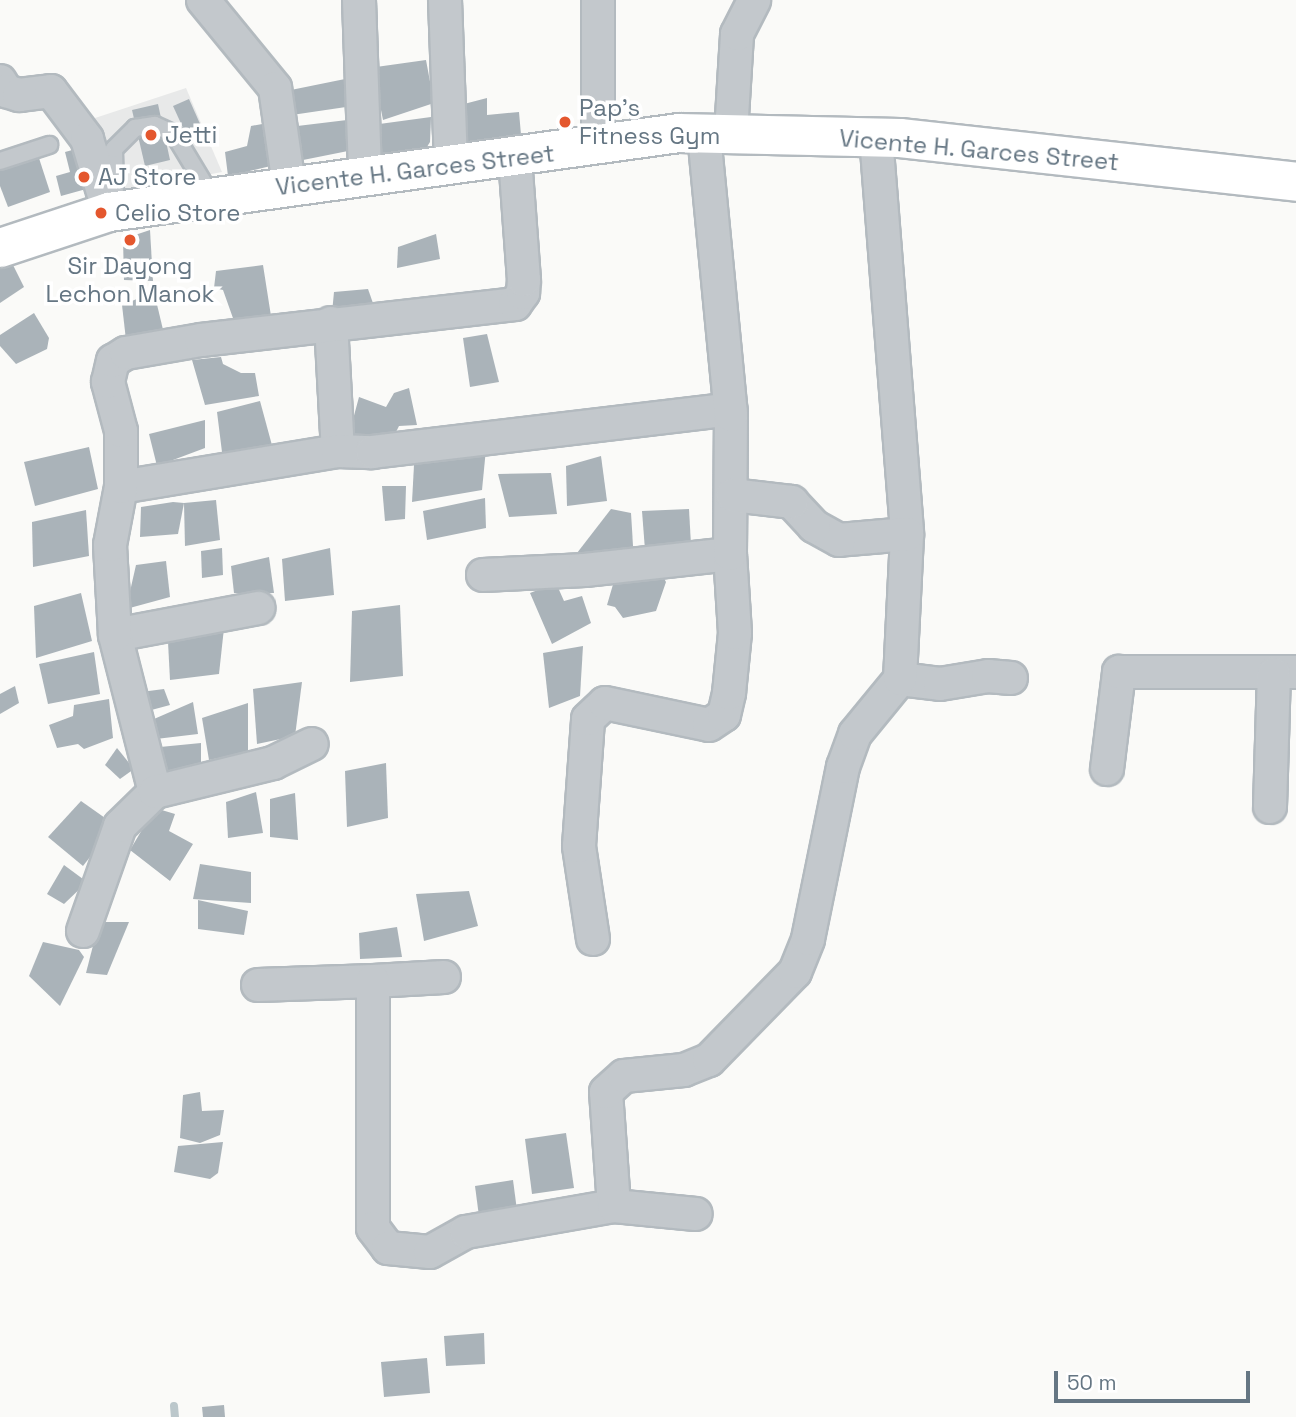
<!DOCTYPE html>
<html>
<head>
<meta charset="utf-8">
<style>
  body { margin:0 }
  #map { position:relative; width:1296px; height:1417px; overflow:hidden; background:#fafaf8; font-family:"Space Grotesk",sans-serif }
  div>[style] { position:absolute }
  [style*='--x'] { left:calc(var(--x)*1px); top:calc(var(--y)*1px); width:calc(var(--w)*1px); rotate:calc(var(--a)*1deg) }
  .built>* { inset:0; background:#e8e9e9 }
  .stream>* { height:8px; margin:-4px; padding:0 4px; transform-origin:4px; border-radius:4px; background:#bbc7cb }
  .building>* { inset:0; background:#aab3b9 }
  .roads { filter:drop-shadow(2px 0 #b3babf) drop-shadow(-2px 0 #b3babf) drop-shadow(0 2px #b3babf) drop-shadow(0 -2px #b3babf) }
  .lane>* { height:16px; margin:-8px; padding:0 8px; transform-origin:8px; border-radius:8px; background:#c3c8cc }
  .street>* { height:32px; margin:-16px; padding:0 16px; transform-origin:16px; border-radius:16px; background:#c3c8cc }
  .secondary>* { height:38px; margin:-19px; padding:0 19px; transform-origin:19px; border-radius:19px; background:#fff }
  .dots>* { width:19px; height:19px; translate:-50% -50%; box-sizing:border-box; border:4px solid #fff; border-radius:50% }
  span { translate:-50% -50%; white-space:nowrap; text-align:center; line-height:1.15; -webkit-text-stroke:7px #fff; paint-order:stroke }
  .poi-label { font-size:24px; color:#657683 }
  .left { translate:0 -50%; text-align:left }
  .street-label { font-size:24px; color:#657683 }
  .scale { position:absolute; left:1054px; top:1371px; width:196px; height:32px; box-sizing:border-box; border:4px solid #657683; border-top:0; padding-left:9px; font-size:21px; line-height:24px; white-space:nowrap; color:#657683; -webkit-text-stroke:5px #fff; paint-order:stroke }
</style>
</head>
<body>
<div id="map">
  <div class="built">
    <i style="clip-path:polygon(186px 88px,222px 172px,107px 194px,86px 121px)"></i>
  </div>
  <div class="stream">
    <i style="--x:174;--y:1406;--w:11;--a:85"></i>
  </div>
  <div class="building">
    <i style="clip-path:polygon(426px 60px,434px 103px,383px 120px,379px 100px,366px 97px,376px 67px)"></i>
    <i style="clip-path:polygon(345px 79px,346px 107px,285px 116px,281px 92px)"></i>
    <i style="clip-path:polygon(487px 98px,487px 115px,519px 112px,522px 146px,463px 158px,464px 104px)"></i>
    <i style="clip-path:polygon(189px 99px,205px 135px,189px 141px,173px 106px)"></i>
    <i style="clip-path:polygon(158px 104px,170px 160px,145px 166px,132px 110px)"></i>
    <i style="clip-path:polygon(431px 117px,430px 142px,422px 155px,372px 163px,372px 125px)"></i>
    <i style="clip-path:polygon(347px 120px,353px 150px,293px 162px,289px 127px)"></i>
    <i style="clip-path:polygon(268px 123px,275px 165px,228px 176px,225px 152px,247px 146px,251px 126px)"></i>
    <i style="clip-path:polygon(87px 146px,97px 186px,61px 196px,56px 176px,70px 172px,65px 152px)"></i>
    <i style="clip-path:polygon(37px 152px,50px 192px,8px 207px,0 186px,0 165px)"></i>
    <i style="clip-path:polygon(150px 230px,153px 281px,124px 280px,123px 239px)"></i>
    <i style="clip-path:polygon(436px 234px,440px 259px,397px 268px,398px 247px)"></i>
    <i style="clip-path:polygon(12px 263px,24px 287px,0 303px,0 268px)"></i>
    <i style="clip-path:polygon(263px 265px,271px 316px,234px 321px,223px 290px,214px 288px,216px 271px)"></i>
    <i style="clip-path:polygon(368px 289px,374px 306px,332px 313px,334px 292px)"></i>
    <i style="clip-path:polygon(154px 292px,165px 338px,126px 340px,122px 305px)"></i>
    <i style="clip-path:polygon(34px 313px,49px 338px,47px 349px,16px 364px,0 346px,0 335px)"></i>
    <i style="clip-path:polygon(487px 334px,499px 382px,470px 387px,463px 338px)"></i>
    <i style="clip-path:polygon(221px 357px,223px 364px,241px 373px,255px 373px,259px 396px,205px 405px,192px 360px)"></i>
    <i style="clip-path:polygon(409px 388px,417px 425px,399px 426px,389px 446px,348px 438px,359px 397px,386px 407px,394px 393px)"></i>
    <i style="clip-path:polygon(260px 401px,273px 449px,223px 460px,217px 412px)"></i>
    <i style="clip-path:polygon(205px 420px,205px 448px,157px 466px,149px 434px)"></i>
    <i style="clip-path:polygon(89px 447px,98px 489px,35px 506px,24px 462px)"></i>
    <i style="clip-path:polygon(486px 449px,482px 490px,412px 502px,414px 465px)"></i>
    <i style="clip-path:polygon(601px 456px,607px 501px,567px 506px,566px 466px)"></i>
    <i style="clip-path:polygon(551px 473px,557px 514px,509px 517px,498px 474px)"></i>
    <i style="clip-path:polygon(382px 486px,406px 486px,405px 519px,385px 521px)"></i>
    <i style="clip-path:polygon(485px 498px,486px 528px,427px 540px,423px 511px)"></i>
    <i style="clip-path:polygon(216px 500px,220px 540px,185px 546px,184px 503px)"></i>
    <i style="clip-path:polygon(173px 502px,184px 503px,178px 534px,140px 537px,141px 507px)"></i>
    <i style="clip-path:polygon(611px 509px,631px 513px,634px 562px,577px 553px)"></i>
    <i style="clip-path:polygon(689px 509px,691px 545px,645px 550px,642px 511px)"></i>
    <i style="clip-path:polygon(86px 510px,89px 556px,33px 567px,32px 522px)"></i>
    <i style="clip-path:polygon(222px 548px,223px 575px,202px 578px,201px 551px)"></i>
    <i style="clip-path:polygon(330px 548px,334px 595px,285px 601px,282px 559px)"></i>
    <i style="clip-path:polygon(269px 557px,274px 593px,234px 593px,231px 566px)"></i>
    <i style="clip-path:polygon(166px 561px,170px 597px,126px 609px,136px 565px)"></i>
    <i style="clip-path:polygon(662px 575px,666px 582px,656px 611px,623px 618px,615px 607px,607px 605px,614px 581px)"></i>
    <i style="clip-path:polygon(556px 583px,564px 601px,582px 596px,591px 623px,552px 644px,530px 593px)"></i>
    <i style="clip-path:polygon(81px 593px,92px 641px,36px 658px,34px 606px)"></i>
    <i style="clip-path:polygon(400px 605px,403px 676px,350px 682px,352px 611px)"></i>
    <i style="clip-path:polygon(218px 626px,224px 628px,219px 674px,170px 680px,168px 642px)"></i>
    <i style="clip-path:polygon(583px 646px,580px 696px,549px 708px,543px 653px)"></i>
    <i style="clip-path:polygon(94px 652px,100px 694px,48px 704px,39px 664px)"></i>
    <i style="clip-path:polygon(302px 682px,295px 736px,257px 744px,253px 689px)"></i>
    <i style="clip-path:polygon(15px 686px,19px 703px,0 714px,0 694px)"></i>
    <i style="clip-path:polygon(164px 689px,170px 705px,144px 712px,141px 692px)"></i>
    <i style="clip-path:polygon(109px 699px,113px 738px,84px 749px,78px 744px,57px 748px,49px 725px,73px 716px,74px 705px)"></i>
    <i style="clip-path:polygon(193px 702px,198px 734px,156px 739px,154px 719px)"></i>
    <i style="clip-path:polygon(248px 703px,248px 752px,209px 760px,202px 718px)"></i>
    <i style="clip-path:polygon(201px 743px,201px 770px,166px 776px,160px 747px)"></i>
    <i style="clip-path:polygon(117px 748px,134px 769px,120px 779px,105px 765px)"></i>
    <i style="clip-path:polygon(386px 763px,388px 818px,347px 827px,345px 771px)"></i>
    <i style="clip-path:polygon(256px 792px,263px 833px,228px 838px,226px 802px)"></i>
    <i style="clip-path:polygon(295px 793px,298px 840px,270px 837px,270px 799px)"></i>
    <i style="clip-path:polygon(81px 801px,115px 825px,83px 866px,48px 837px)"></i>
    <i style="clip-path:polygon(155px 808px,175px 814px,169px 831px,193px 844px,170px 881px,130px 850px)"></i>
    <i style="clip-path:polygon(200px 864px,251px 872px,251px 903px,193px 899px)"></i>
    <i style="clip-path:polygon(64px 865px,87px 882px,64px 904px,47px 894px)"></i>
    <i style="clip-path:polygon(469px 891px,478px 926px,424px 941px,416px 894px)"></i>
    <i style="clip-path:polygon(198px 900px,248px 911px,244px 935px,198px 929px)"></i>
    <i style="clip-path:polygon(99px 922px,129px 922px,107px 975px,86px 973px)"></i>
    <i style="clip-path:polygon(397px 927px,402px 957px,360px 959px,359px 933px)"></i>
    <i style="clip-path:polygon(43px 942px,79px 950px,84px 957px,60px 1006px,29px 976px)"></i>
    <i style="clip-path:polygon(200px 1092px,202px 1111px,224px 1110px,220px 1135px,200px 1143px,180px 1138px,183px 1095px)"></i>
    <i style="clip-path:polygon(566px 1133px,574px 1188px,532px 1194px,525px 1139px)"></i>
    <i style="clip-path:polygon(223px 1142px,218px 1173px,210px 1179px,174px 1172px,178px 1146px)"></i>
    <i style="clip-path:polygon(513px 1180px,518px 1218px,480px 1224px,475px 1186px)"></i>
    <i style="clip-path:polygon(484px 1333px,485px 1364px,446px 1366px,444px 1336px)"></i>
    <i style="clip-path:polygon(427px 1358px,430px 1393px,384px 1397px,381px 1362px)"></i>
    <i style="clip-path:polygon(224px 1405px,225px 1417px,203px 1417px,202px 1407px)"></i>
  </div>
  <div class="roads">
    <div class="lane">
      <i style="--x:0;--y:161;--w:52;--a:-18.1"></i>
      <i style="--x:115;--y:197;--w:48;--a:-91.2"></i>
      <i style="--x:114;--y:149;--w:30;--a:-45"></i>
      <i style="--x:135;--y:128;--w:20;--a:-9"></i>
      <i style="--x:155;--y:125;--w:21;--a:25"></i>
      <i style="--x:174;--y:134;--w:74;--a:58.9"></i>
    </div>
    <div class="street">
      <i style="--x:203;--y:0;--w:114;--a:50.7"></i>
      <i style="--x:275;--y:88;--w:98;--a:81.8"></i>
      <i style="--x:359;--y:0;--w:176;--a:88"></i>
      <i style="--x:445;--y:0;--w:167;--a:87.9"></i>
      <i style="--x:598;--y:0;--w:146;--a:90"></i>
      <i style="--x:0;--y:81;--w:12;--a:59"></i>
      <i style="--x:6;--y:91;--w:14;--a:17"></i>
      <i style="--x:19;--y:95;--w:32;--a:-7"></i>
      <i style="--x:51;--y:91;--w:60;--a:53.1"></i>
      <i style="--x:87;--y:139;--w:76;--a:73.2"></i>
      <i style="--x:731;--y:133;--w:99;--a:-86.5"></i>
      <i style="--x:737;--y:34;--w:38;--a:-63"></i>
      <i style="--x:876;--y:137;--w:398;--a:85.5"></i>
      <i style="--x:331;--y:323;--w:128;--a:86.9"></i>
      <i style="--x:121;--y:487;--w:220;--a:-9.4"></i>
      <i style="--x:338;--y:451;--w:34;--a:2"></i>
      <i style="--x:372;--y:452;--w:361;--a:-6.8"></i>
      <i style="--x:483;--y:575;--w:102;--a:-2.8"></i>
      <i style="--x:585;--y:570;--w:146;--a:-6.3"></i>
      <i style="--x:115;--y:635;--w:146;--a:-10.7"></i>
      <i style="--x:900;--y:679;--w:40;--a:7.1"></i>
      <i style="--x:940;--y:684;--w:49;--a:-9.5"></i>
      <i style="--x:988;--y:676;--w:23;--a:5"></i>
      <i style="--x:1107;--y:769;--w:98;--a:-82.9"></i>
      <i style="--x:1119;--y:672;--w:177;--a:0"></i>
      <i style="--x:155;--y:792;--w:162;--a:-104.3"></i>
      <i style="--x:115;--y:635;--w:90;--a:-93.2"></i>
      <i style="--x:110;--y:545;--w:59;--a:-79.3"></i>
      <i style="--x:121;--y:487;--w:56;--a:-90"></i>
      <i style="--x:121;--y:431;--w:51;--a:-104.9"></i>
      <i style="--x:108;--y:382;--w:22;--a:-77"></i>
      <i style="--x:113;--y:361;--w:15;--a:-32"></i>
      <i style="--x:126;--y:353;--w:76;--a:-9.8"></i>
      <i style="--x:201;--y:340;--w:316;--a:-6.5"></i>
      <i style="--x:515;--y:304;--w:14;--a:-54"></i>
      <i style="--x:523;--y:293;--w:13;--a:-86"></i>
      <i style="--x:524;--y:280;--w:122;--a:-94.2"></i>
      <i style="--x:1270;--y:807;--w:133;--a:-88.3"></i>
      <i style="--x:83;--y:931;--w:111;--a:-70.6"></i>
      <i style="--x:120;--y:826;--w:49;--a:-44.2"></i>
      <i style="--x:155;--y:792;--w:122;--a:-13.8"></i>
      <i style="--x:273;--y:763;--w:43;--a:-26"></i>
      <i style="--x:593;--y:939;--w:94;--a:-98.6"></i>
      <i style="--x:579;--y:846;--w:127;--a:-85.9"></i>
      <i style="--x:588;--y:719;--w:23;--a:-43"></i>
      <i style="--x:605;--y:703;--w:106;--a:11.9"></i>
      <i style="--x:709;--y:725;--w:18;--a:-34"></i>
      <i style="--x:724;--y:715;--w:23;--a:-77"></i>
      <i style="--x:729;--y:693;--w:60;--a:-84.3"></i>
      <i style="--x:735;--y:633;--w:79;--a:-93.6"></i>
      <i style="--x:730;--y:554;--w:139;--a:-89.6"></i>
      <i style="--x:731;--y:415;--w:283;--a:-95.5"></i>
      <i style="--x:373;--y:981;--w:71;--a:-3.2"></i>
      <i style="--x:258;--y:985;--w:115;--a:-2"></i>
      <i style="--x:373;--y:981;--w:247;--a:90"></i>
      <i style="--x:373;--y:1228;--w:25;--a:53"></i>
      <i style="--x:388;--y:1248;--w:42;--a:5.4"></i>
      <i style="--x:430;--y:1252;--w:41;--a:-29.1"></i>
      <i style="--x:466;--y:1232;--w:150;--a:-10"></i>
      <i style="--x:614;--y:1206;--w:114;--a:-94"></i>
      <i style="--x:606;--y:1092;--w:24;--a:-42"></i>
      <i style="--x:624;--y:1076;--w:60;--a:-5.7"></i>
      <i style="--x:684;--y:1070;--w:27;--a:-22"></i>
      <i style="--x:709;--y:1060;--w:123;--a:-45.7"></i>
      <i style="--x:795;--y:972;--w:35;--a:-68"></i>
      <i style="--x:808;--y:939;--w:176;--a:-78.5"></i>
      <i style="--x:843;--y:767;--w:35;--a:-70"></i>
      <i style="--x:855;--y:734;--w:71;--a:-50.7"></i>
      <i style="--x:900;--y:679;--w:145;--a:-87.2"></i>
      <i style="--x:907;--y:534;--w:68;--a:175"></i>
      <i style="--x:839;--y:540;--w:29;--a:-151"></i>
      <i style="--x:814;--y:526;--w:33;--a:-133"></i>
      <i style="--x:792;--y:502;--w:60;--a:-173.3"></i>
      <i style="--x:614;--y:1206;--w:82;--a:5.6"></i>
    </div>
    <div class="secondary">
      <i style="--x:0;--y:248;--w:115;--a:-18.3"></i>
      <i style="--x:109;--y:212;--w:575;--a:-7.89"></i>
      <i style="--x:679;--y:133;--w:221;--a:1.3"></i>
      <i style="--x:900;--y:138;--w:398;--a:6.3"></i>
    </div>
  </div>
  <div class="dots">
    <i style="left:565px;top:122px;background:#e4572e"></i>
    <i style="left:151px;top:135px;background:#e4572e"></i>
    <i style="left:84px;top:177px;background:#e4572e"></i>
    <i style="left:101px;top:213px;background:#e4572e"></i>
    <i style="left:130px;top:240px;background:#e4572e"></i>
  </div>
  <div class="poi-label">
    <span class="left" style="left:579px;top:122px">Pap's<br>Fitness Gym</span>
    <span class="left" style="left:165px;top:135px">Jetti</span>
    <span class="left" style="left:98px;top:177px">AJ Store</span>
    <span class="left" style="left:115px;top:213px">Celio Store</span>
    <span style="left:130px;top:280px">Sir Dayong<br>Lechon Manok</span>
  </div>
  <div class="street-label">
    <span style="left:979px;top:150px;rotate:5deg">Vicente H. Garces Street</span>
    <span style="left:415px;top:170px;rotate:-7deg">Vicente H. Garces Street</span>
  </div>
  <div class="scale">50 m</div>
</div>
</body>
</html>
